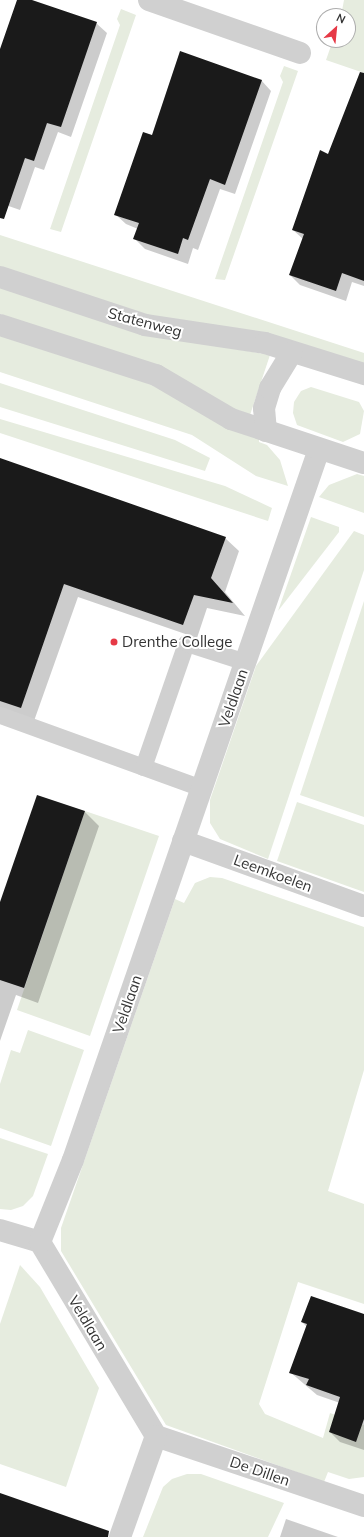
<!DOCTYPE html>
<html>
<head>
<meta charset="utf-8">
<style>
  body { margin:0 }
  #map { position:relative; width:364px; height:1537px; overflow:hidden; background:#fff; font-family:Mulish,sans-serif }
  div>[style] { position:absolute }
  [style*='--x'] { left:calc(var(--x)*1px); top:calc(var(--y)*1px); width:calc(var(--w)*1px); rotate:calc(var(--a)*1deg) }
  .green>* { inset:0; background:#e6ecdf }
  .shadow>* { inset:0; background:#0003 }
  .building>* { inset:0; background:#1a1a1a }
  .service>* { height:17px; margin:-8.5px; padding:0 8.5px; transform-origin:8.5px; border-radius:8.5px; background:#d0d0d0 }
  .minor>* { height:22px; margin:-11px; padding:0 11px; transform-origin:11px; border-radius:11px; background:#d0d0d0 }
  .tertiary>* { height:22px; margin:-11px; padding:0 11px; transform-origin:11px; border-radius:11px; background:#d0d0d0 }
  .dots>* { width:11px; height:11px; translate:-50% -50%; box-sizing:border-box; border:2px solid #fff; border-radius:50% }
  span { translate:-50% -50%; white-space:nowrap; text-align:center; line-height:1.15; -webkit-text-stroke:4px #fff; paint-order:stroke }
  .street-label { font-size:15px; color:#333 }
  .poi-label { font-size:15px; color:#333 }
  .left { translate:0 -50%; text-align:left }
  .north { position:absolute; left:316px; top:8px; width:40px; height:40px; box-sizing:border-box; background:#fff; border:1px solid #adadad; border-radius:50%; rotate:27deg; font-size:11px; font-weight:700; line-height:16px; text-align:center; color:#333 }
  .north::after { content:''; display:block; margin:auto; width:14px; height:18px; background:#e63946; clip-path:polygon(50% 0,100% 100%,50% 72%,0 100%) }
</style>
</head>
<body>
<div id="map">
  <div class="green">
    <i style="clip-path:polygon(344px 0,364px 0,364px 73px,326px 60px,333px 40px,348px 40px,348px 16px,341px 16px)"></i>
    <i style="clip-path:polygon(121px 9px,136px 15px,61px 232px,50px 229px,120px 25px,117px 19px)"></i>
    <i style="clip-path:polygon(284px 66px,298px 71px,225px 280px,215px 279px,283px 82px,280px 76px)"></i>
    <i style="clip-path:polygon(0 235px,364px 353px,364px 366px,145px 314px,0 267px)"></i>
    <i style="clip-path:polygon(0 284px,141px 332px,270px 355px,250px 415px,0 314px)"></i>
    <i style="clip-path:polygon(0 334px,137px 378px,259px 437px,259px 442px,267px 445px,280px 460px,288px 486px,256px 476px,192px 435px,0 372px)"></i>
    <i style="clip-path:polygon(0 383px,175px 440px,210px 458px,205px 471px,0 407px)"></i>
    <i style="clip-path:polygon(311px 387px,359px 402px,364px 411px,360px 434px,343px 442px,297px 425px,293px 413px,294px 402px,301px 391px)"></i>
    <i style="clip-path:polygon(0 419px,225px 486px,272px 508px,268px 521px,0 433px)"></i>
    <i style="clip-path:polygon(357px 474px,364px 476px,364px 513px,319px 497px,329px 485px)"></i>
    <i style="clip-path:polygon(311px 517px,339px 527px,339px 532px,278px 611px)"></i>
    <i style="clip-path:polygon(354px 531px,364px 535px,364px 570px,268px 859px,220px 839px,210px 823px,210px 800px,256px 666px)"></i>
    <i style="clip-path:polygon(364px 601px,364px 817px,300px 795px)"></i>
    <i style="clip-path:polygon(297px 802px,364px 825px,364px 892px,277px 861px)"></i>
    <i style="clip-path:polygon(85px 811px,159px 836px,90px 1036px,17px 1010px)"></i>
    <i style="clip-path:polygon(210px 877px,222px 878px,364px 927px,364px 1070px,328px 1191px,364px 1204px,364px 1304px,298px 1282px,259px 1404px,265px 1414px,323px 1438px,330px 1413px,364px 1425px,364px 1477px,349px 1479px,328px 1472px,324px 1482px,166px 1425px,61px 1251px,61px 1228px,175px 899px,184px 903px,195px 883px)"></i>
    <i style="clip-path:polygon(28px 1030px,84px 1050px,51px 1146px,0 1128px,0 1084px,11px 1050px,20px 1053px)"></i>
    <i style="clip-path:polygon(0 1138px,48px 1154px,33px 1196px,23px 1206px,11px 1210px,0 1209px)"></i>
    <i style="clip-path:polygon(20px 1265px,40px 1287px,99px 1388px,66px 1487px,0 1464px,0 1324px)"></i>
    <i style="clip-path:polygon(187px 1474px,201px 1474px,284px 1503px,268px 1537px,143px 1537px,163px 1487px,172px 1479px)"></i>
  </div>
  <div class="shadow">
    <i style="clip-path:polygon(18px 0,29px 0,96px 23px,107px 33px,71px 137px,58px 132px,44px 170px,35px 167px,20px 210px,0 203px,0 52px)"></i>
    <i style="clip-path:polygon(261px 80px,271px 91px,235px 194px,220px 189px,198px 250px,193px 248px,188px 264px,145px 249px,135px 239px,138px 229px,126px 224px,115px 214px,152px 136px)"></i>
    <i style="clip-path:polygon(364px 116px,364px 286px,352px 282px,346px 301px,300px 285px,290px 275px,303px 239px,293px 230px,329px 155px)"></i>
    <i style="clip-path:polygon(0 461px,225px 538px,239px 551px,225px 592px,245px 616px,207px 608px,197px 638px,78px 597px,34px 721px,0 709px)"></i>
    <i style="clip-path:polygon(84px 811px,99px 826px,38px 1003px,16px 995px,0 1041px,0 905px)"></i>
    <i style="clip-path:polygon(364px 1315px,364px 1450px,340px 1442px,330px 1432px,340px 1403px,317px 1395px,290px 1372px,307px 1327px,302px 1322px)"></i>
    <i style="clip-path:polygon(286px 1519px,338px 1537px,280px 1537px)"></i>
  </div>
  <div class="building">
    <i style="clip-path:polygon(17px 0,32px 0,97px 22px,61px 127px,47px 123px,34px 161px,25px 158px,4px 219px,0 218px,0 49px)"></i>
    <i style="clip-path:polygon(180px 51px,262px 80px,225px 185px,210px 179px,188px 240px,183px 238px,178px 254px,133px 239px,139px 223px,114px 215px,143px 132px,152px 135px)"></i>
    <i style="clip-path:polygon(360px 72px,364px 73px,364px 281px,342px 273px,336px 291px,289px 275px,304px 234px,292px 230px,320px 150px,328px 154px)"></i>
    <i style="clip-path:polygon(0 458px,226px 537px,211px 578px,233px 603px,194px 595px,183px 625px,64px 584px,21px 708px,0 701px)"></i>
    <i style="clip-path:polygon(37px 795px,85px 811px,24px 988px,0 980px,0 902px)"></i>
    <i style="clip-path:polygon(311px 1296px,364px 1314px,364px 1419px,356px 1442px,329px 1432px,340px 1397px,306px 1385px,309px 1379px,289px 1373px,307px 1324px,301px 1322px)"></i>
    <i style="clip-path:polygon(0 1493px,109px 1531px,108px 1537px,0 1537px)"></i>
  </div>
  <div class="service">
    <i style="--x:0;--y:715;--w:215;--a:19.9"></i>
    <i style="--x:143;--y:767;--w:131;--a:-70.9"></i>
    <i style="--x:186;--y:643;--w:63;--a:17.6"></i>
  </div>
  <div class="minor">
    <i style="--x:149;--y:0;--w:160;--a:19.3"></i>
    <i style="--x:183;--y:841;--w:192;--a:19.8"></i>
    <i style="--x:0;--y:1230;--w:42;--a:16.7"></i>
    <i style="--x:156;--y:1436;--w:226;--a:-120.9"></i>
    <i style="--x:40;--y:1242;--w:88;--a:-68.1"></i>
    <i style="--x:73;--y:1160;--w:752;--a:-70.91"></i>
    <i style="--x:156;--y:1436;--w:219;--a:18.6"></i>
    <i style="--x:120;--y:1537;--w:107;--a:-70.4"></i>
  </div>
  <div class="tertiary">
    <i style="--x:0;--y:277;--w:153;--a:18.3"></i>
    <i style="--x:145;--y:325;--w:121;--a:8.5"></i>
    <i style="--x:265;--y:343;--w:104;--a:17.4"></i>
    <i style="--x:0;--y:325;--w:164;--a:17.8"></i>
    <i style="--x:156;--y:375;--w:87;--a:30.4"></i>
    <i style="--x:231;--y:419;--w:140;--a:18.3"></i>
    <i style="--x:266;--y:431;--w:23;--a:-95"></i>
    <i style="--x:264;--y:408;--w:21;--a:-73"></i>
    <i style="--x:270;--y:388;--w:42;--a:-58.6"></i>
  </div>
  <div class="dots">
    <i style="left:114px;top:642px;background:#e63946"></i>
  </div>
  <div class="street-label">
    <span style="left:145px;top:322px;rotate:15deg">Statenweg</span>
    <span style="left:233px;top:698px;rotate:-71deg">Veldlaan</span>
    <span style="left:273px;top:873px;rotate:20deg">Leemkoelen</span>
    <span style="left:127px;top:1004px;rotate:-71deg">Veldlaan</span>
    <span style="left:88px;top:1323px;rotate:59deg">Veldlaan</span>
    <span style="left:260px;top:1471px;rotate:19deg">De Dillen</span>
  </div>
  <div class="poi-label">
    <span class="left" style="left:122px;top:642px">Drenthe College</span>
  </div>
  <div class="north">N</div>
</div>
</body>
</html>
